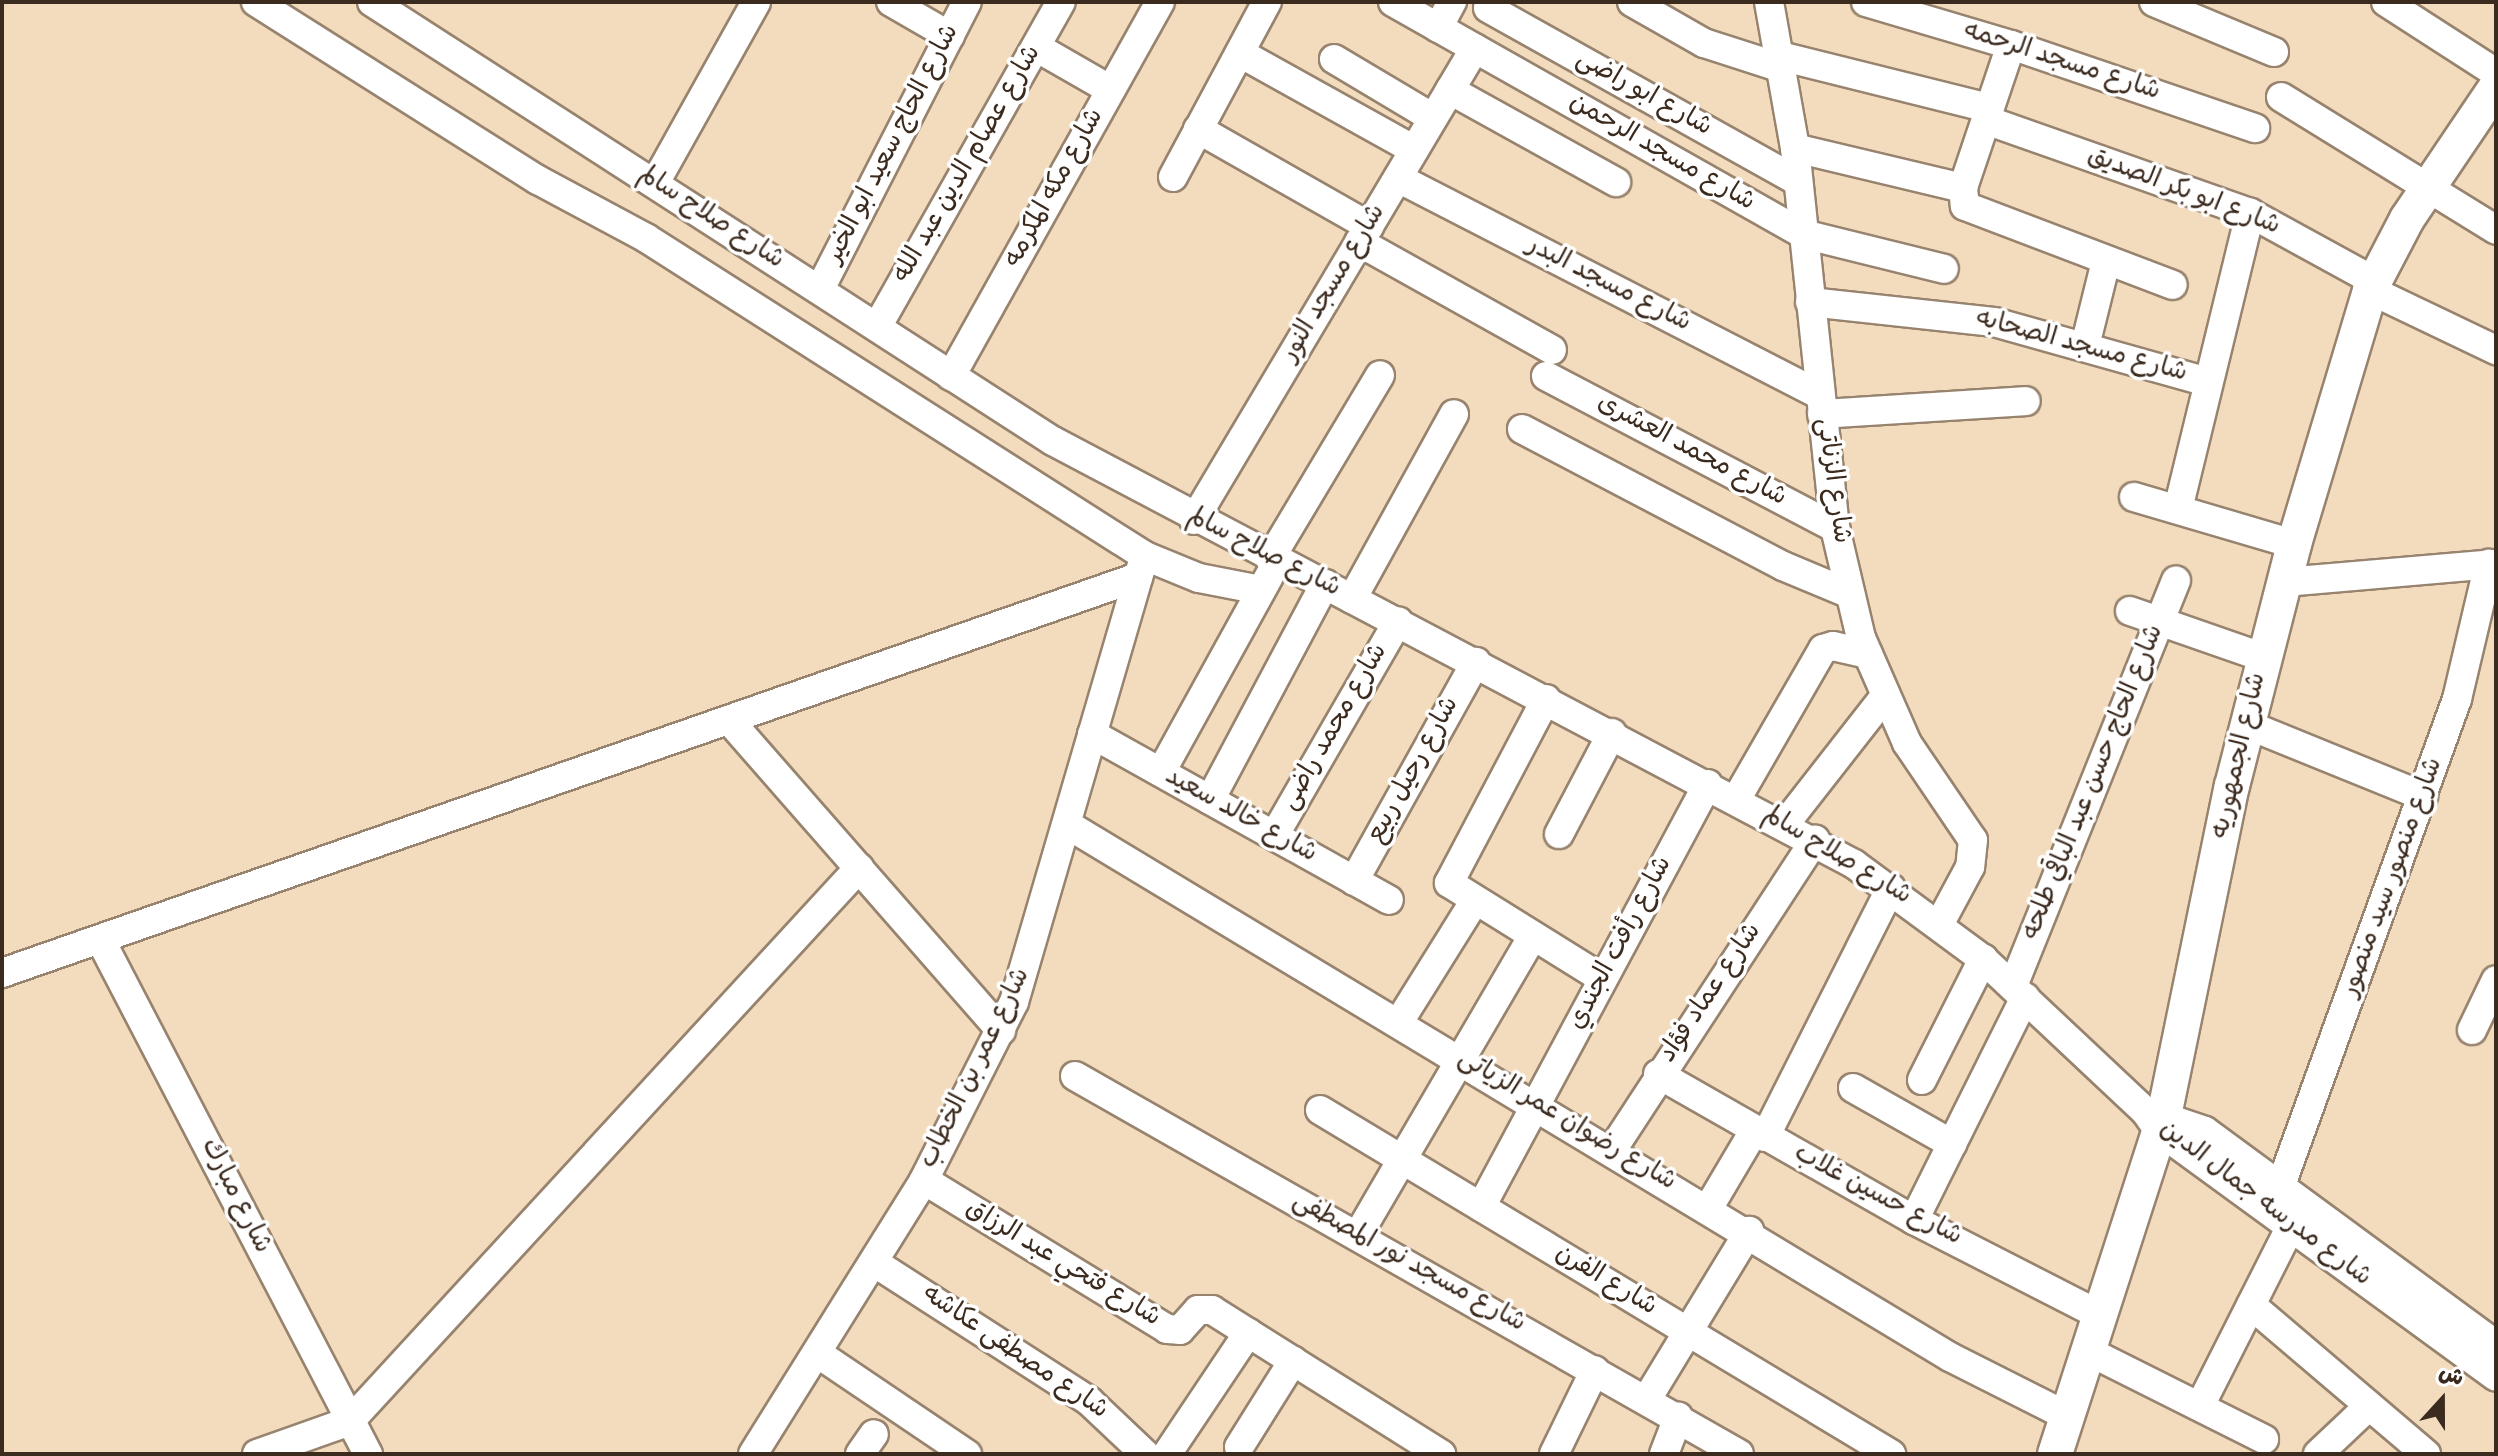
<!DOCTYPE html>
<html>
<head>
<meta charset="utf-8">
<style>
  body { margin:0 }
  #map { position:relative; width:2498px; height:1456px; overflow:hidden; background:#f3dcbe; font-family:"Gochi Hand","Playpen Sans Arabic",sans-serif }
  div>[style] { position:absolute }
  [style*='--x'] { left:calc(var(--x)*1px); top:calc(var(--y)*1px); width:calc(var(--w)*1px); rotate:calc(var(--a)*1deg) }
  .roads { filter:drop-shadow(2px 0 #97836e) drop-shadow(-2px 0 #97836e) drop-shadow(0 2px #97836e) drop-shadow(0 -2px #97836e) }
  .minor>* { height:28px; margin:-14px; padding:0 14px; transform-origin:14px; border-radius:14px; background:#fff }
  .major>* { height:34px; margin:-17px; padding:0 17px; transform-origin:17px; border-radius:17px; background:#fff }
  span { translate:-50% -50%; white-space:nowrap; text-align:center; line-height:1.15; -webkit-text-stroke:7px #fff; paint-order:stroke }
  .street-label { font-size:26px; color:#3b2a1e }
  .frame { position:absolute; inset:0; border:4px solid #3b2a1e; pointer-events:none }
  .north { position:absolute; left:2402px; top:1360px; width:80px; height:80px; -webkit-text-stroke:6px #fff; paint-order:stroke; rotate:21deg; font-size:22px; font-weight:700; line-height:32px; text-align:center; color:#3b2a1e }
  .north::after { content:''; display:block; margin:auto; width:28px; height:36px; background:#3b2a1e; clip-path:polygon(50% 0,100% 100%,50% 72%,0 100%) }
</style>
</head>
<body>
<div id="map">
  <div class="roads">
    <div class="minor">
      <i style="--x:256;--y:2;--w:333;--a:32.3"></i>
      <i style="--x:538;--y:180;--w:123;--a:28.2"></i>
      <i style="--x:646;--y:238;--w:592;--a:32.51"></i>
      <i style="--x:1145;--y:556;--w:58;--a:22.2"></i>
      <i style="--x:1199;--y:578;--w:63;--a:11"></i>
      <i style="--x:372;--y:2;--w:810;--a:32.81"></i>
      <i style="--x:1053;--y:441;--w:906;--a:27.84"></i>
      <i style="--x:1854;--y:864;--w:160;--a:36.4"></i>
      <i style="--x:1983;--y:959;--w:222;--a:43.2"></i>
      <i style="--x:2145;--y:1111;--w:24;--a:55"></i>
      <i style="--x:2159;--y:1131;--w:417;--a:36.1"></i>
      <i style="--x:891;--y:2;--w:68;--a:30"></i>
      <i style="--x:1393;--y:2;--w:471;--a:29.5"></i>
      <i style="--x:1803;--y:234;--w:145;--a:13.9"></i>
      <i style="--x:1632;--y:2;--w:83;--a:29.7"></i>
      <i style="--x:1704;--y:43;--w:82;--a:17.8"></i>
      <i style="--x:1769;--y:2;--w:148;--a:79.9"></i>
      <i style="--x:1795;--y:148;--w:382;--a:84"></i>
      <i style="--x:1835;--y:528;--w:113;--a:76.7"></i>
      <i style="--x:1861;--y:638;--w:115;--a:66.3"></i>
      <i style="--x:1907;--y:743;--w:117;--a:55.8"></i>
      <i style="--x:1973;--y:840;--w:27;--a:96"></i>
      <i style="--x:1970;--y:867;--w:64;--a:118.2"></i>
      <i style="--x:1866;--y:2;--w:151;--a:16.5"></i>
      <i style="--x:2011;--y:45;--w:258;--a:18.8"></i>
      <i style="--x:2154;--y:2;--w:130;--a:22.6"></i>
      <i style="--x:2386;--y:2;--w:131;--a:32.8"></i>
      <i style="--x:1488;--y:8;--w:355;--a:29.2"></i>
      <i style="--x:1438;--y:28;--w:30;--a:-62"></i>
      <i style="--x:2011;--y:45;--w:151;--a:108.6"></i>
      <i style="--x:1963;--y:188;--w:18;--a:84"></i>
      <i style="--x:1965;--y:206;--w:222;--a:20.8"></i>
      <i style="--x:1036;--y:47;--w:86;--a:29.8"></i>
      <i style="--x:1240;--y:53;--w:199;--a:29.1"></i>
      <i style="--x:1780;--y:56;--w:215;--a:14"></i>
      <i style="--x:1334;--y:59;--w:115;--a:30.8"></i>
      <i style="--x:1450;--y:90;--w:190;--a:29"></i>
      <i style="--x:2281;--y:97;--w:253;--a:31.7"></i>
      <i style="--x:1986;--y:120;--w:280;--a:19.4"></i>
      <i style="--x:2250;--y:213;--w:141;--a:28.7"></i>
      <i style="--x:1198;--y:129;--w:197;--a:29.6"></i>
      <i style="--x:1795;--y:148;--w:173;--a:13.4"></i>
      <i style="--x:1173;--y:177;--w:199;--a:-61.8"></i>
      <i style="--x:1398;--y:178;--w:473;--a:27.2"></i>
      <i style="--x:655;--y:183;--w:207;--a:-60.8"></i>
      <i style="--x:1359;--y:242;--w:221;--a:29.2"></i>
      <i style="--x:820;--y:289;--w:322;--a:-62.9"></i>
      <i style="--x:2370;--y:290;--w:140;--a:25.5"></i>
      <i style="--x:1810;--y:302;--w:185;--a:6.2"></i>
      <i style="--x:1994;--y:322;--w:222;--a:15.7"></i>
      <i style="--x:877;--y:327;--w:373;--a:-60.5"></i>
      <i style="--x:2085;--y:346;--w:88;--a:-76.1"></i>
      <i style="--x:951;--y:376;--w:428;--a:-60.8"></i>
      <i style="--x:1546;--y:376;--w:327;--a:27.7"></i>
      <i style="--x:1822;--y:414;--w:204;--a:-3.6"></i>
      <i style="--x:1522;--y:429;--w:295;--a:27.7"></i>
      <i style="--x:1783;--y:566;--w:73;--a:22.7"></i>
      <i style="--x:2134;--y:497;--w:167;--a:16.4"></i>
      <i style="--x:2178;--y:509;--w:305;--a:-76.3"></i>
      <i style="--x:1194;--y:520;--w:549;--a:-59.23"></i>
      <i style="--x:1270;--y:559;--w:214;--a:-59.1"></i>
      <i style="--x:2284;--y:582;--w:213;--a:-4.9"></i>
      <i style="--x:1352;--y:599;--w:211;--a:-61.1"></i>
      <i style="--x:2130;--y:611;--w:143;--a:19.2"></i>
      <i style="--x:1546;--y:699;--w:208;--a:117.8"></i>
      <i style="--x:1449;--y:883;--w:181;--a:31.9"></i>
      <i style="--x:729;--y:720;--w:413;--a:48.8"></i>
      <i style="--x:2248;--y:725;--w:189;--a:22.1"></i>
      <i style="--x:1092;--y:734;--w:340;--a:29.2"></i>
      <i style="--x:1161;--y:772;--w:224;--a:-61.1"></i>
      <i style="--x:1737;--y:798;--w:172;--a:-60"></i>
      <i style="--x:1823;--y:649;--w:10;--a:-17"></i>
      <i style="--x:1833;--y:646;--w:36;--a:13"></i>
      <i style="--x:1210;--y:800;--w:245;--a:-62"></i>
      <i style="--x:1785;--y:824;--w:162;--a:-52"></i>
      <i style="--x:1068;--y:825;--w:1030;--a:31.1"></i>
      <i style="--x:1950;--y:1357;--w:131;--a:26.8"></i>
      <i style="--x:1559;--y:834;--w:114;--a:-62.3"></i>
      <i style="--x:1274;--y:836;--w:248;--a:-60"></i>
      <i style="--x:1354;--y:881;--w:251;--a:-60.9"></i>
      <i style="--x:100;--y:939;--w:581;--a:62.51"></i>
      <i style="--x:2;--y:973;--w:1203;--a:-19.22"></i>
      <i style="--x:2013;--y:986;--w:437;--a:-68.1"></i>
      <i style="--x:1399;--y:1022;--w:142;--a:-58"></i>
      <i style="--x:2472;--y:1030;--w:55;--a:-64.4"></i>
      <i style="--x:1658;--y:1074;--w:295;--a:29.7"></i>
      <i style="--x:1914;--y:1220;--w:209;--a:27.1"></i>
      <i style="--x:1075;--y:1076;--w:764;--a:29.65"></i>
      <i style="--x:1922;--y:1080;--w:136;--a:-63.2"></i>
      <i style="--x:1853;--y:1088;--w:114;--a:29.5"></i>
      <i style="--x:1320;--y:1110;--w:667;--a:31.07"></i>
      <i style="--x:2146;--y:1111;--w:62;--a:18.7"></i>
      <i style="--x:2205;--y:1131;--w:361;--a:36.3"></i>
      <i style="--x:1765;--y:1137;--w:279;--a:-63.2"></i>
      <i style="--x:1612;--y:1150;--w:371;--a:-56.8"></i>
      <i style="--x:924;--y:1180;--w:285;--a:31.5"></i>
      <i style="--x:1167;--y:1329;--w:13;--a:4"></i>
      <i style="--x:1180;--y:1330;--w:27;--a:-48"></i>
      <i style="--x:1198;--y:1310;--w:14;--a:0"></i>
      <i style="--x:1212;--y:1310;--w:271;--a:32.2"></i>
      <i style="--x:2281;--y:1185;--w:517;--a:-70.09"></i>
      <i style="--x:2457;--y:699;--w:139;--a:-76.7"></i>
      <i style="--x:1481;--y:1207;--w:480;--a:-61.8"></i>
      <i style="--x:1709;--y:1207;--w:88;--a:-59.4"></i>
      <i style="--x:1914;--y:1220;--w:249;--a:-63.5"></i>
      <i style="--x:1358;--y:1235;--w:345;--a:-59.7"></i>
      <i style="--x:875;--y:1263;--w:255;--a:32.8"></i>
      <i style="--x:1089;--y:1401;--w:77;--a:43.4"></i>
      <i style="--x:2251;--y:1305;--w:230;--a:40.4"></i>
      <i style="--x:2088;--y:1351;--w:197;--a:26.6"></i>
      <i style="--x:817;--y:1353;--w:181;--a:34"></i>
      <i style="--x:1647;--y:1399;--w:197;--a:-58.7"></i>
      <i style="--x:2200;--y:1406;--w:202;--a:-63.2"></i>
      <i style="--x:1239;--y:1447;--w:102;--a:-57.9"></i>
      <i style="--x:257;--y:1454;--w:99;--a:-19.5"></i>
      <i style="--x:350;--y:1421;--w:752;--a:-47.37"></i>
      <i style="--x:753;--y:1454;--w:323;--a:-58"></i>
      <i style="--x:924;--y:1180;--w:199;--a:-63.2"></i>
      <i style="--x:1014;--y:1002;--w:456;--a:-73.7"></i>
      <i style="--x:860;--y:1454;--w:24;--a:-55"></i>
      <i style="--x:1167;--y:1454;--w:146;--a:-56.2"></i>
      <i style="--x:1554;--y:1454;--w:93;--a:-64"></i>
      <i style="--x:1664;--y:1454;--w:40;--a:-69"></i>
      <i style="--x:2318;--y:1454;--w:70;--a:-43.3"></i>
    </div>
    <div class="major">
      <i style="--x:2055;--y:1454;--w:355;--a:-72.1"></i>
      <i style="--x:2164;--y:1116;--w:337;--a:-78.4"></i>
      <i style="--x:2232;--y:786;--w:250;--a:-75.6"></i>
      <i style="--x:2294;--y:544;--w:265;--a:-73.3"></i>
      <i style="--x:2370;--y:290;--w:80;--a:-62.5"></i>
      <i style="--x:2407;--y:219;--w:159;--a:-56"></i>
    </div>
  </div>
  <div class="street-label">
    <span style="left:2061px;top:63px;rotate:18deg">شارع مسجد الرحمه</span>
    <span style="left:1643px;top:95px;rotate:29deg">شارع ابو راضى</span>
    <span style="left:894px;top:145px;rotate:-63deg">شارع الحاج سعيد ابو الخير</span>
    <span style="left:1661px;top:154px;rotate:30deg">شارع مسجد الرحمن</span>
    <span style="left:969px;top:165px;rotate:-60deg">شارع عصام الدين عبد الله</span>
    <span style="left:1056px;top:189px;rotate:-61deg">شارع مكه المكرمه</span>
    <span style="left:2183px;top:193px;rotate:21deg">شارع ابو بكر الصديق</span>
    <span style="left:710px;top:219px;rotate:33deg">شارع صلاح سالم</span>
    <span style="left:1335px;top:284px;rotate:-59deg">شارع مسجد النور</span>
    <span style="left:1608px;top:286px;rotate:27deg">شارع مسجد البدر</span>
    <span style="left:2081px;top:348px;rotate:15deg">شارع مسجد الصحابه</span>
    <span style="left:1691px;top:452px;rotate:28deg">شارع محمد العشرى</span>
    <span style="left:1831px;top:481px;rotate:82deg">شارع الزناتى</span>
    <span style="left:1263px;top:554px;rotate:27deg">شارع صلاح سالم</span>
    <span style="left:1336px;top:728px;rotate:-60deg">شارع محمد راضى</span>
    <span style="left:2241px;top:756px;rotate:-77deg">شارع الجمهوريه</span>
    <span style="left:1415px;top:771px;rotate:-61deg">شارع رحيل ربيع</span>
    <span style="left:2095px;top:783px;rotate:-68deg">شارع الحاج حسن عبد الباقي طلحه</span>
    <span style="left:1240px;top:817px;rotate:29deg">شارع خالد سعيد</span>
    <span style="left:1836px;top:857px;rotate:31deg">شارع صلاح سالم</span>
    <span style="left:2394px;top:878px;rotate:-70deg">شارع منصور سيد منصور</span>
    <span style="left:1622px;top:944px;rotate:-62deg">شارع رأفت الجندي</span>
    <span style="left:1712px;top:994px;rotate:-56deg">شارع عماد فؤاد</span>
    <span style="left:977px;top:1069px;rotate:-64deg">شارع عمر بن الخطاب</span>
    <span style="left:1566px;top:1122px;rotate:31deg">شارع رضوان عمر الزياتى</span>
    <span style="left:234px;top:1197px;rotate:63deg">شارع مبارك</span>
    <span style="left:1877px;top:1197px;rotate:28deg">شارع حسين غلاب</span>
    <span style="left:2264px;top:1205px;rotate:37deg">شارع مدرسه جمال الدين</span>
    <span style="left:1408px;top:1264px;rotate:29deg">شارع مسجد نور المصطفى</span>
    <span style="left:1062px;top:1265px;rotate:31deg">شارع فتحي عبد الرزاق</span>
    <span style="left:1605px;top:1282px;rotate:31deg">شارع الفرن</span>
    <span style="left:1014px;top:1354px;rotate:34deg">شارع مصطفى عكاشه</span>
  </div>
  <div class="frame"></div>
  <div class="north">ش</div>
</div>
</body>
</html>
